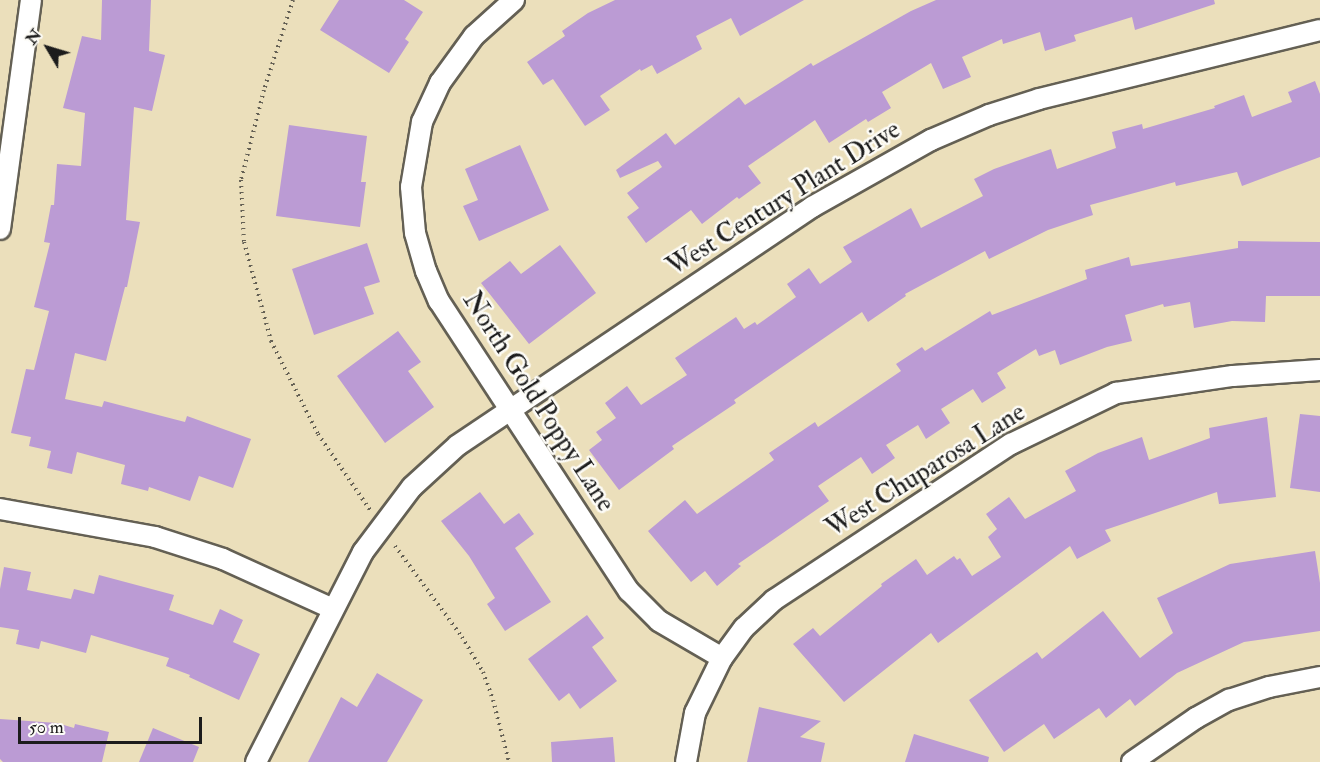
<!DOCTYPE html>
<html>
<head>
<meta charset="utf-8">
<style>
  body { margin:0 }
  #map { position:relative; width:1320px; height:762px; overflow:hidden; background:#ebdfbb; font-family:"IM FELL Double Pica",serif }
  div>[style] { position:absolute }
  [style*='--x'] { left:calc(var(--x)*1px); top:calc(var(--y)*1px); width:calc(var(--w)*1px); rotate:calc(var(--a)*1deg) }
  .building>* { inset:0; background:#bb9bd4 }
  .path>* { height:4px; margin-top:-2px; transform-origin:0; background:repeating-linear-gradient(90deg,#646054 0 1.5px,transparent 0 6px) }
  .roads { filter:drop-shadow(2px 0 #646054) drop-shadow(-2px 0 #646054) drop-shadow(0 2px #646054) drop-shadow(0 -2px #646054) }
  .street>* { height:20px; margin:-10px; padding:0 10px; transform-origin:10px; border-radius:10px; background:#fff }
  span { translate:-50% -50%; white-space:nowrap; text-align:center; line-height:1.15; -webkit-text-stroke:5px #fdfcf7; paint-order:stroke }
  .street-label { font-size:26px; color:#1c1c1c }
  .north { position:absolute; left:18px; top:18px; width:60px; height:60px; -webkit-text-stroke:4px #fdfcf7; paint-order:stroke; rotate:308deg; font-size:16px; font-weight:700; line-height:24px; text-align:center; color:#1c1c1c }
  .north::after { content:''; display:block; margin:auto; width:21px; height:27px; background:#1c1c1c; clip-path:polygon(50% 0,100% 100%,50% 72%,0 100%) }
  .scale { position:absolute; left:18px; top:717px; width:184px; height:27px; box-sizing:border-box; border:3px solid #1c1c1c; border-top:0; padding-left:8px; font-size:18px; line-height:21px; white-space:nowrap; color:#1c1c1c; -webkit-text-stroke:4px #fdfcf7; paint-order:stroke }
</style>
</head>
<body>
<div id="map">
  <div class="building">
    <i style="clip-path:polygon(102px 0,151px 0,149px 51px,165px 55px,152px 111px,134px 107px,126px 220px,140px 222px,127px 287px,125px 287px,106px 361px,75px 353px,65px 399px,102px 407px,104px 401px,185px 422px,187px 416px,251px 439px,233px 488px,199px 476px,190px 501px,149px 487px,148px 491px,121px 484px,125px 465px,77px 452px,72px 474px,47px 468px,51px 451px,29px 446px,31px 437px,11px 433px,26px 369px,34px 370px,49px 311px,34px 307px,50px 243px,44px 242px,51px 205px,54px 205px,57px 164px,81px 166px,85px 113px,63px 108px,82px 36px,101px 40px)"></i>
    <i style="clip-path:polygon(339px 0,404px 0,423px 12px,405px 39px,409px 42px,389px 73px,320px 30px)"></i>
    <i style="clip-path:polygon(615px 0,804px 0,740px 36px,731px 18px,696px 36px,702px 49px,657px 74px,652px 65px,641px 71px,640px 69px,600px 96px,610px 110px,585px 126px,553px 79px,543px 85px,527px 62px,565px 36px,562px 31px,588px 13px)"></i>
    <i style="clip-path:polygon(936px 0,1214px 0,1215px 4px,1135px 30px,1132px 17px,1074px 35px,1076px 41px,1045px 51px,1040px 32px,1003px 44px,1002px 39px,962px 57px,971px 77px,943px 89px,931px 63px,882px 92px,891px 108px,868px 122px,866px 119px,829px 143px,815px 120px,748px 166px,761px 183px,739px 199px,737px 197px,702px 224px,691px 210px,646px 243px,627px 217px,639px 208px,627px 193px,662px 167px,658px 161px,620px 178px,616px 170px,666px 133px,675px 145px,739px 97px,745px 105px,811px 63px,813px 66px,911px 11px)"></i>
    <i style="clip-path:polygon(1315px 81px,1320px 94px,1320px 157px,1242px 186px,1237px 172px,1176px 186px,1175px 182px,1090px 205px,1093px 215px,1048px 230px,989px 259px,985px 251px,905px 294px,906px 296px,868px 322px,862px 312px,734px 400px,736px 403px,672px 446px,674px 449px,619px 490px,589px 450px,602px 440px,596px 432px,616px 418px,605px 403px,627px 386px,641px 405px,687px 375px,675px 358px,736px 317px,744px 329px,755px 322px,757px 325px,796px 297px,787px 284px,809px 268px,820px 284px,852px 262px,843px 247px,911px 208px,921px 228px,983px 196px,974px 179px,994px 169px,1051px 149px,1057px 169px,1116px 148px,1112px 132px,1142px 124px,1143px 129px,1215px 108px,1214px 106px,1244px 95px,1252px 117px,1292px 102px,1288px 92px)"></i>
    <i style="clip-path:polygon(289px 125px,367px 136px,361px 182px,366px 182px,360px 227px,276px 216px)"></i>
    <i style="clip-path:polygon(520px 145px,549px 210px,479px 241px,463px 206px,478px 200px,465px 169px)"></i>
    <i style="clip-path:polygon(1238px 241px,1320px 242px,1320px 296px,1266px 296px,1265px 322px,1232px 321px,1194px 328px,1190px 302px,1164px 307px,1163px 304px,1125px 315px,1132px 341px,1107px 347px,1060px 365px,1055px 350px,1039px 356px,1036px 349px,997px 373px,1006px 388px,982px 403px,973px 389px,941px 409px,950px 423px,926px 439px,918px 425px,886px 445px,895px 458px,872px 474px,861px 457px,818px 486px,829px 501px,738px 564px,741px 566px,717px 586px,705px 571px,691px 582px,648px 531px,685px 500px,697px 514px,774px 460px,769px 453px,815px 422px,818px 427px,901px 371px,896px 364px,922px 347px,925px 351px,990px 311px,992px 315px,1087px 279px,1085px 270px,1129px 257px,1131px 266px,1238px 248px)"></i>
    <i style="clip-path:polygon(367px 243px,380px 282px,364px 287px,374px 314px,314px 335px,292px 269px)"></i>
    <i style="clip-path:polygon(560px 245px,596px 293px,529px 344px,481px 283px,510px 261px,521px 274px)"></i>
    <i style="clip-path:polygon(398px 331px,421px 362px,408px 371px,434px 407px,385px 443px,337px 376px)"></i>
    <i style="clip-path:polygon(1300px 414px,1320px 416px,1320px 492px,1290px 488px)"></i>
    <i style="clip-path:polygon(1267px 417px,1276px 497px,1219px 504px,1217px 492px,1105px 530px,1111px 541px,1077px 559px,1070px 546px,938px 643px,931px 633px,844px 702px,793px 644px,813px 628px,820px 636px,882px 586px,881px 584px,916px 559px,927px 575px,954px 556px,957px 560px,960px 558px,972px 576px,1001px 557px,988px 537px,997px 529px,986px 514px,1009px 497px,1025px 519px,1076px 491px,1065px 471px,1098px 453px,1142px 437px,1149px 460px,1210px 438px,1209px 428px)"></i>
    <i style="clip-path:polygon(480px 492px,504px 524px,519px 513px,534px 534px,515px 548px,551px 602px,505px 631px,487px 604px,495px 598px,469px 556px,441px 521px)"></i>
    <i style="clip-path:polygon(1315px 551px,1320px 583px,1320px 631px,1244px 642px,1177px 673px,1135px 706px,1130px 699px,1106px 718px,1099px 708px,1054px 739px,1044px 724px,1004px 752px,969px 700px,1037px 652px,1042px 659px,1103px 611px,1140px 658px,1173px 633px,1157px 598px,1230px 564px)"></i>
    <i style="clip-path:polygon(4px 567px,31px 572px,27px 590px,71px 599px,74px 589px,94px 594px,99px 575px,174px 595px,169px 610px,213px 625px,220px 609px,243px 620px,233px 642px,260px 654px,239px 700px,189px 677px,190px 675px,166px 666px,169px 658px,91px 635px,86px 653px,41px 641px,39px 649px,16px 644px,19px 630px,0 627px,0 589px)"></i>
    <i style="clip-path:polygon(587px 615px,604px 638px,592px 647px,617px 681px,580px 709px,569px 693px,559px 701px,528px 659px)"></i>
    <i style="clip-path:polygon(377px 673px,423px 700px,387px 762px,308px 762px,341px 697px,357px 707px)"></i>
    <i style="clip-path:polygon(759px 707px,821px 721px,800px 737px,825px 743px,821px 762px,747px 762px)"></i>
    <i style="clip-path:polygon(0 719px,57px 723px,74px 728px,75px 724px,109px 732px,102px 762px,3px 762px,0 759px)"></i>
    <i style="clip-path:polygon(153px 728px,199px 747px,193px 762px,139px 762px)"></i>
    <i style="clip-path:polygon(914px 734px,989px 757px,988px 762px,905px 762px)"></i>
    <i style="clip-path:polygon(613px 737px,615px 762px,552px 762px,551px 742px)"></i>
  </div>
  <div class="path">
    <i style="--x:293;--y:0;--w:95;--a:107.9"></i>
    <i style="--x:264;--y:90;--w:93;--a:104.3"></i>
    <i style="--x:241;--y:180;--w:62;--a:87.2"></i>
    <i style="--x:244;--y:242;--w:103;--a:74.7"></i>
    <i style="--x:271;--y:341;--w:104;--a:63.2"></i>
    <i style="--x:318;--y:434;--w:92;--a:55.6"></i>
    <i style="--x:395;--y:546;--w:113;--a:53.6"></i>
    <i style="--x:462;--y:637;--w:41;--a:59"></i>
    <i style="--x:483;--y:672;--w:30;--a:70"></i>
    <i style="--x:493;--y:700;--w:64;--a:75.5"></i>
  </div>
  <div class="roads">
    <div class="street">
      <i style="--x:514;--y:0;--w:54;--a:138"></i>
      <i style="--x:474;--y:36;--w:58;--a:125.9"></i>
      <i style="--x:440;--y:83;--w:43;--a:114.8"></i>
      <i style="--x:422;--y:122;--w:66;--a:99.6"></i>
      <i style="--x:411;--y:187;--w:46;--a:85"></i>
      <i style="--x:415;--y:233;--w:40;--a:74"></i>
      <i style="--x:426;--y:271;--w:33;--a:67"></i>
      <i style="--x:439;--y:301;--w:347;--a:56.8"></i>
      <i style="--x:629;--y:591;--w:42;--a:45"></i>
      <i style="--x:659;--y:621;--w:73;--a:30.4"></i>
      <i style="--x:0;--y:229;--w:231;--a:-82.3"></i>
      <i style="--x:0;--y:509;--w:158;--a:10.2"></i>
      <i style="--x:155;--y:537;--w:71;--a:17.9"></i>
      <i style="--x:223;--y:559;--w:121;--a:24.4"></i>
      <i style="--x:256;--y:762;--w:236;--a:-63"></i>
      <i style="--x:363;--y:552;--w:81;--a:-53"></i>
      <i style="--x:412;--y:487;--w:62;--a:-42.4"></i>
      <i style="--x:458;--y:445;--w:427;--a:-33.9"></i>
      <i style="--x:812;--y:207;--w:137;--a:-29.4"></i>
      <i style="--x:931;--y:140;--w:63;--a:-23.3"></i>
      <i style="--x:989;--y:115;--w:52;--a:-17.7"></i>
      <i style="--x:1039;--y:99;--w:289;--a:-13.8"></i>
      <i style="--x:686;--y:762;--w:50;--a:-79.6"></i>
      <i style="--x:695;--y:713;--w:61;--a:-63.9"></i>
      <i style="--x:722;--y:658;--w:37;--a:-54"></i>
      <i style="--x:744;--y:628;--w:41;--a:-43"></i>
      <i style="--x:774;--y:600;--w:284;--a:-33.4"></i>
      <i style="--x:1011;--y:444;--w:117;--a:-25.9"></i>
      <i style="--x:1116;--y:393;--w:118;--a:-8.3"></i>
      <i style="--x:1233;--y:376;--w:87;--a:-3.9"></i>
      <i style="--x:1132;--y:762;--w:78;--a:-34.5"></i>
      <i style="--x:1196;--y:718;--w:38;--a:-29"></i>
      <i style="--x:1229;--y:700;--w:42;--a:-18"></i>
      <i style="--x:1269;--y:687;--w:52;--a:-11.1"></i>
    </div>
  </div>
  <div class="street-label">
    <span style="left:784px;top:199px;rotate:-32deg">West Century Plant Drive</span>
    <span style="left:538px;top:402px;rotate:57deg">North Gold Poppy Lane</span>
    <span style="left:926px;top:471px;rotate:-32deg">West Chuparosa Lane</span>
  </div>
  <div class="north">N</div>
  <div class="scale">50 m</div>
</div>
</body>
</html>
